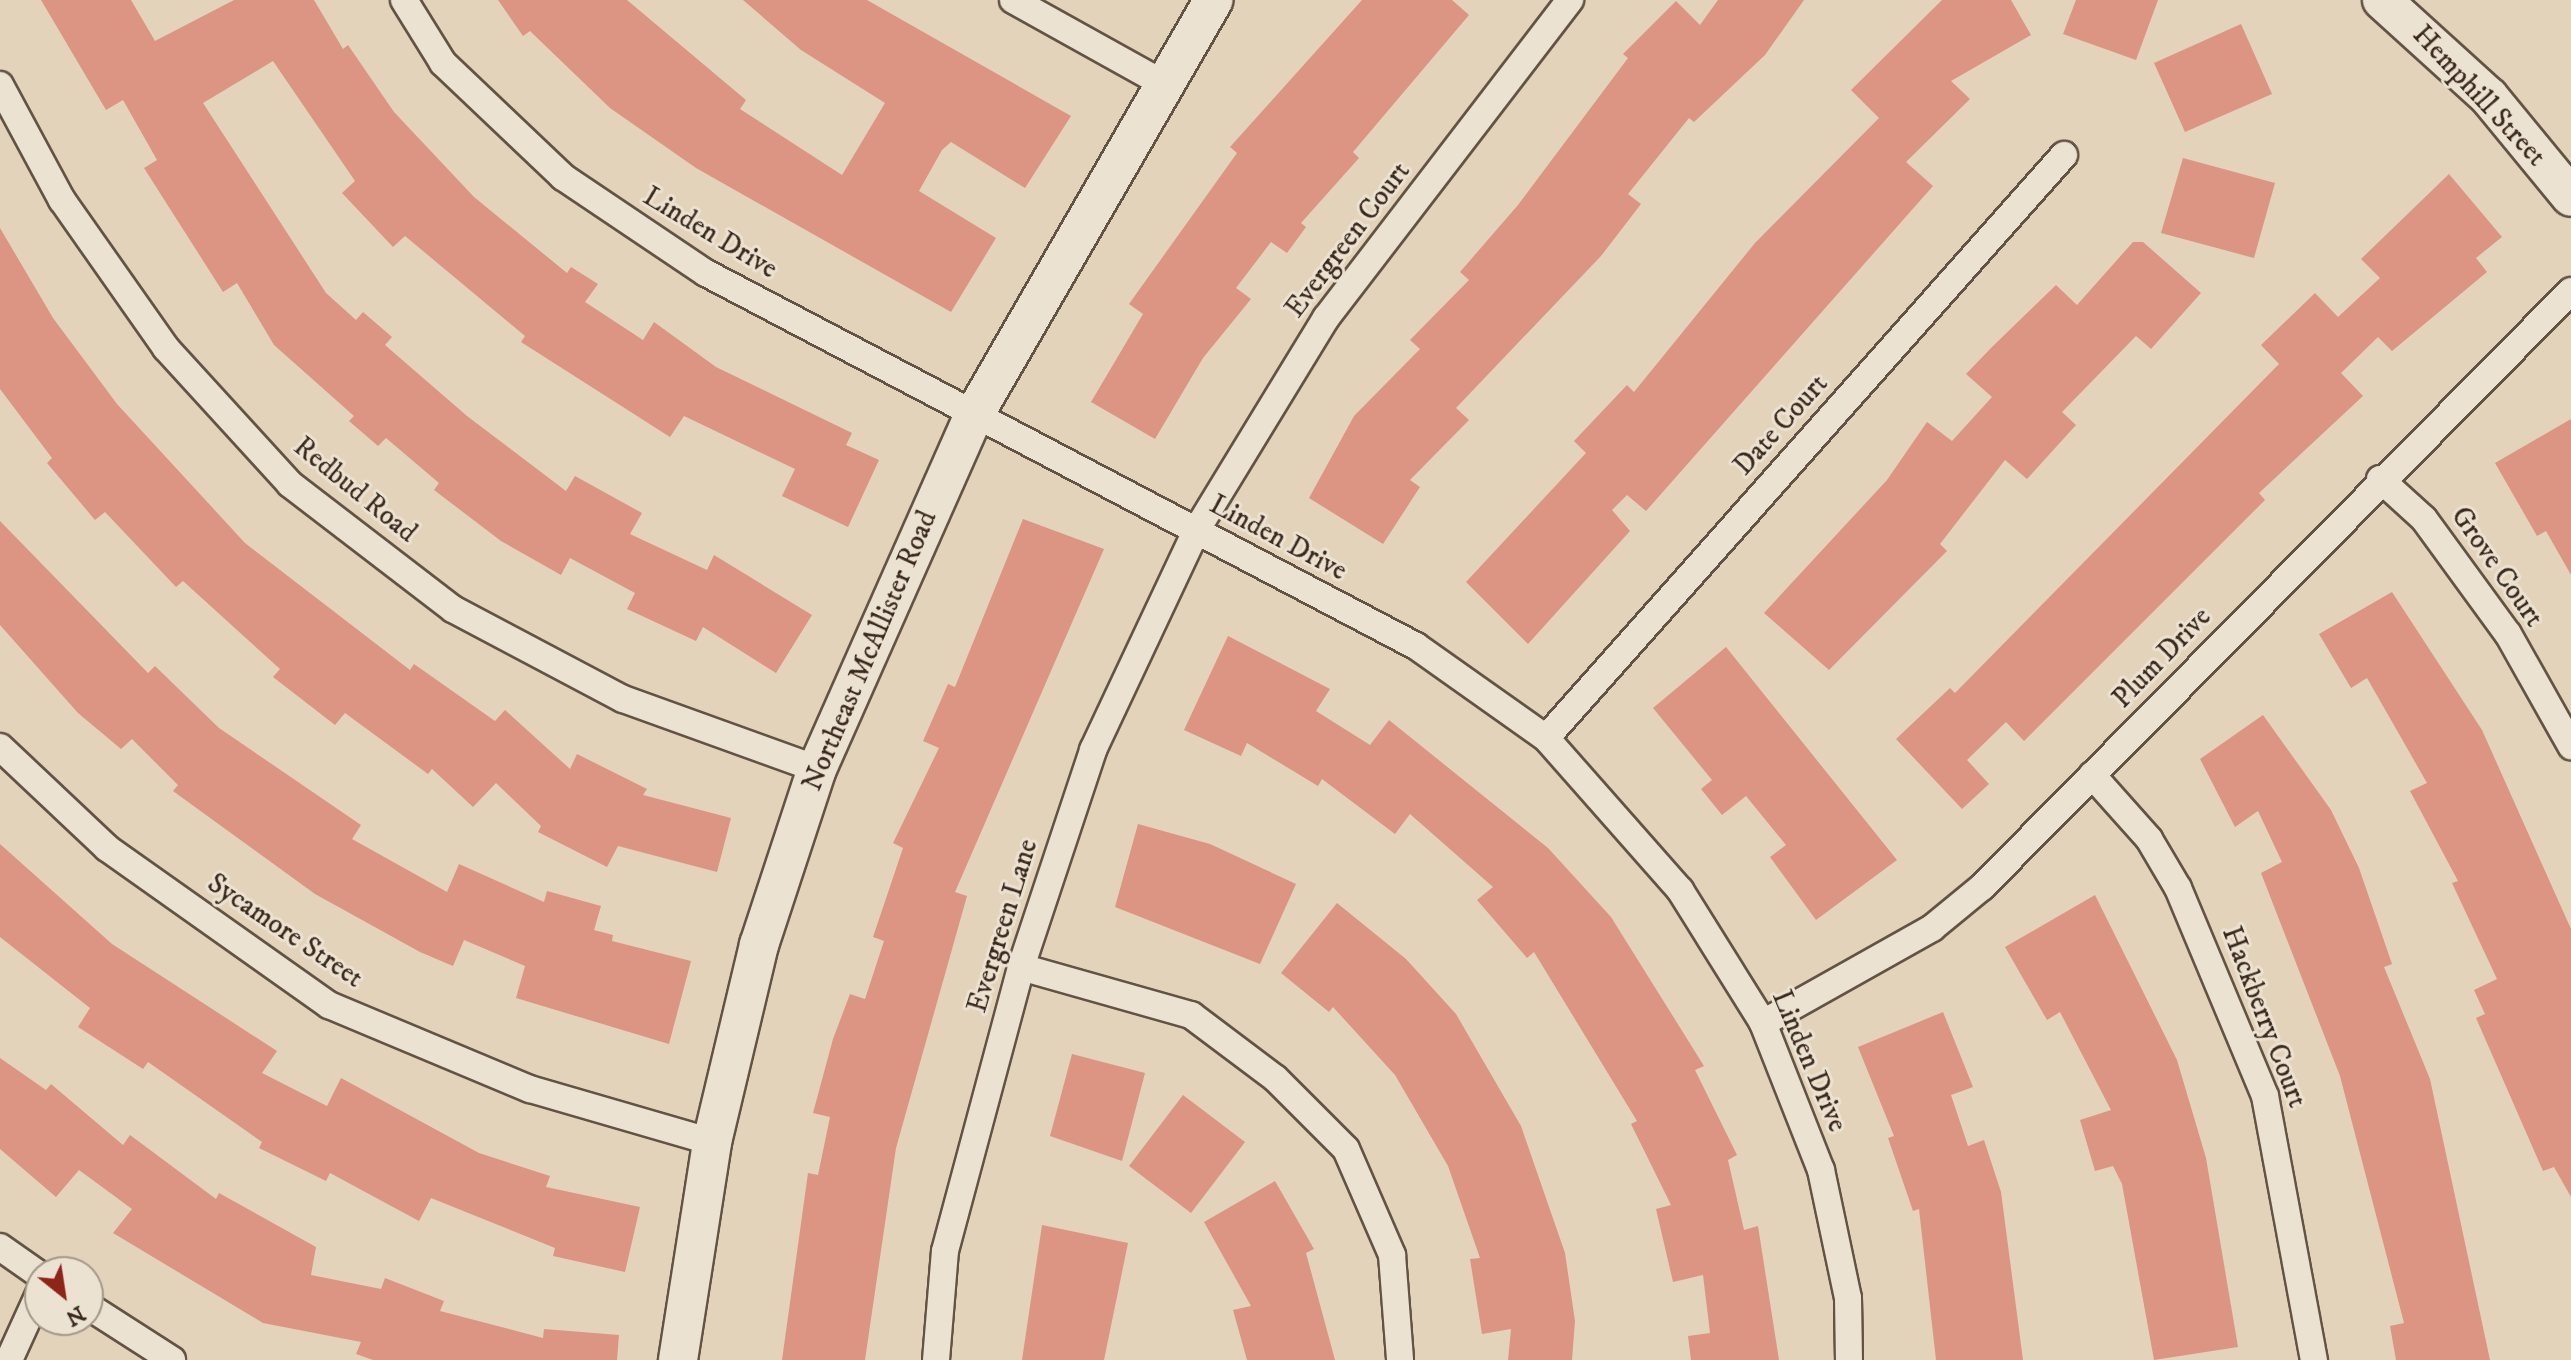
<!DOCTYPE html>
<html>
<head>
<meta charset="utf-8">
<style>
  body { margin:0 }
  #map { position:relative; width:2571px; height:1360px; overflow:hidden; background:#e2d3ba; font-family:"IM FELL DW Pica",serif }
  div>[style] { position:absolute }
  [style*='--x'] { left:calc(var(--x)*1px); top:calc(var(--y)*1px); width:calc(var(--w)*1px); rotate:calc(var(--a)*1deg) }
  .building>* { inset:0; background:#dc9583 }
  .roads { filter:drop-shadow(2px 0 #635344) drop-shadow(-2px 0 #635344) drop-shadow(0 2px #635344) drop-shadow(0 -2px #635344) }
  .street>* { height:26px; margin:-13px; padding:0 13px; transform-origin:13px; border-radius:13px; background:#ece2d2 }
  .secondary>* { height:38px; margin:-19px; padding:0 19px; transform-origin:19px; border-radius:19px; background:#ece2d2 }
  span { translate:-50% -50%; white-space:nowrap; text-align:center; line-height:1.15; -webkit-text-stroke:6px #ece2d2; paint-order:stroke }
  .street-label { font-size:28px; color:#39281c }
  .north { position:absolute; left:24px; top:1256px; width:80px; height:80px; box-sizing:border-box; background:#ece2d2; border:2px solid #a49889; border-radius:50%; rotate:150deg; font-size:22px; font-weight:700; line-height:32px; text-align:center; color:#39281c }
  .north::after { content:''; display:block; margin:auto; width:28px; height:36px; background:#8f2418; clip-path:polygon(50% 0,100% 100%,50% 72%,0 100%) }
</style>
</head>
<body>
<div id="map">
  <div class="building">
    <i style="clip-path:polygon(41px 0,131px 0,155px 41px,234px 0,314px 0,343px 49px,348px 45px,394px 112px,474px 197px,567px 273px,571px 267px,598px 284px,585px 302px,643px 340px,654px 322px,716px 367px,852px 433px,846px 445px,879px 460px,848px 527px,782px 496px,795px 469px,684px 416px,670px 437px,521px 342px,525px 336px,405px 236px,393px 247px,342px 193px,355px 181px,273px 61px,203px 103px,326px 293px,356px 320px,363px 312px,392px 337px,385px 345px,467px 416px,566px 491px,575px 476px,642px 513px,630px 534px,707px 570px,714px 555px,812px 615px,776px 673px,703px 627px,696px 641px,627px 609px,635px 593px,570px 558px,561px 575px,501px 541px,434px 490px,439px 483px,386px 438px,378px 446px,349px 421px,354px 416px,274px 345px,237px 283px,223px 292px,144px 168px,157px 160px,123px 100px,106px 110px)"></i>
    <i style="clip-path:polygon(498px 0,627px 0,746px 100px,740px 109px,842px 175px,885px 103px,801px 50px,743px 0,867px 0,1071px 116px,1025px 188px,951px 142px,942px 150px,919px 191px,996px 238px,951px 312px,696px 168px,610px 108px,530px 31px,523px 36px)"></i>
    <i style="clip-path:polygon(1362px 0,1452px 0,1469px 15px,1353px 152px,1359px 158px,1301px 223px,1306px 227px,1287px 253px,1271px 242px,1236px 288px,1251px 299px,1203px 358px,1155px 439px,1091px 402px,1143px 314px,1129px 304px,1237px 153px,1230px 147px)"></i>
    <i style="clip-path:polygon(1718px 0,1804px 0,1765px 55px,1694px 122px,1689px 118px,1628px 194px,1641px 204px,1601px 256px,1456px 408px,1469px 420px,1410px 480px,1420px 487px,1383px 544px,1309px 498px,1354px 416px,1420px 349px,1410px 340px,1469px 280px,1460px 272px,1518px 205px,1628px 58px,1623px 54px,1676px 1px,1700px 25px)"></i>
    <i style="clip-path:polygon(1942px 0,2011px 0,2031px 35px,1951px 81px,1970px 99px,1906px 162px,1933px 186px,1646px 511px,1627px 495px,1612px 510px,1630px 531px,1528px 644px,1466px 582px,1586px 453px,1574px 441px,1627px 385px,1634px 392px,1755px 243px,1879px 118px,1851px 90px)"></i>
    <i style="clip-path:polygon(2076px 0,2158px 0,2136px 60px,2063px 34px)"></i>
    <i style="clip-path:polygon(2241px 24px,2272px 94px,2185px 132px,2154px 63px)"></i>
    <i style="clip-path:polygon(2183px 158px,2275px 183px,2254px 258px,2161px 233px)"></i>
    <i style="clip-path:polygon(2449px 174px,2502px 237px,2476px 258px,2487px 272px,2392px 351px,2378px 337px,2341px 373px,2363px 396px,2259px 493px,2265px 500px,2024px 741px,2006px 722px,1967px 760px,1989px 784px,1962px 809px,1896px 739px,1950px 688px,1955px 693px,2279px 364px,2261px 345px,2315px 293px,2338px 317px,2380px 278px,2361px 259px)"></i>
    <i style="clip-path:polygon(0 228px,53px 318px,117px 404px,245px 543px,410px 670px,414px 664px,495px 721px,505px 710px,570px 769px,577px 754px,647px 789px,643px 795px,731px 818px,717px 872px,618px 846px,607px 867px,538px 832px,541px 826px,496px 783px,473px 807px,432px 769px,428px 774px,345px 713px,335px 725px,273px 677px,280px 669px,183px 581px,176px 587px,105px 512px,95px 520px,47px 463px,52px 458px,0 389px)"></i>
    <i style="clip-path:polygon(2133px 242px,2143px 242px,2201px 293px,2151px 349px,2136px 336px,2062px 412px,2076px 425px,2027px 479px,2005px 460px,1940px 544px,1947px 551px,1829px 670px,1764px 613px,1887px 480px,1927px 422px,1952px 441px,1992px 397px,1966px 374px,1991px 348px,2056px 285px,2077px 305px)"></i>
    <i style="clip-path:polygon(2571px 419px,2571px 575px,2546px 531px,2537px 536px,2495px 463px)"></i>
    <i style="clip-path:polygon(1023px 519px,1104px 549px,955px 892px,967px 896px,896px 1148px,865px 1360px,782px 1360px,808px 1173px,818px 1175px,830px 1117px,813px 1113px,833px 1039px,850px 994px,865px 999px,884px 941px,873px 937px,903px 848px,893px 843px,939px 748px,923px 741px,948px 684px,955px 687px)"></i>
    <i style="clip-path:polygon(0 521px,148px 673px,155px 666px,219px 728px,361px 825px,352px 839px,447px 892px,459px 864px,544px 902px,547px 891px,601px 906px,594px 930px,613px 935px,612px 941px,691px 961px,669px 1044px,516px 998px,525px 966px,464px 940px,453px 966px,420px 952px,315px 894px,173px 791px,178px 785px,132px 739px,121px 749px,78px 713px,0 625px)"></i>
    <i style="clip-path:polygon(2392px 592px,2482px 730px,2571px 929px,2571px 1197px,2554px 1167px,2543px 1171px,2476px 1018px,2485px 1014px,2474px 990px,2497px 979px,2452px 883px,2458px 881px,2410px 791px,2427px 783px,2367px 678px,2351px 688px,2319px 634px)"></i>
    <i style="clip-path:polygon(1228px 636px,1330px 689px,1316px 711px,1370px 745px,1389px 720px,1548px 848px,1611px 917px,1704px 1066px,1695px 1070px,1737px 1155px,1728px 1160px,1744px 1230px,1758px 1226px,1779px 1360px,1691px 1360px,1688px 1336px,1710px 1333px,1703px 1275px,1673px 1282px,1656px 1209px,1671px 1205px,1631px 1124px,1637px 1121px,1534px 952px,1527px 958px,1477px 900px,1493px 887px,1410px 814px,1395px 834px,1322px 779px,1318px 786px,1247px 743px,1241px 756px,1184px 730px)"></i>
    <i style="clip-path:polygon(1726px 647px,1897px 860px,1816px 920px,1770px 857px,1786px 845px,1746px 796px,1722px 815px,1701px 789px,1712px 780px,1653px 708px)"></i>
    <i style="clip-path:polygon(2263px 715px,2331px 810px,2359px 868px,2392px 964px,2384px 967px,2430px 1079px,2490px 1360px,2396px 1360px,2390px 1326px,2404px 1323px,2340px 1076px,2261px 873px,2282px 862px,2258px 811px,2235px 827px,2200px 759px)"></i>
    <i style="clip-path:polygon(1138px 824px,1210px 844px,1296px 884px,1260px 964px,1115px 907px)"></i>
    <i style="clip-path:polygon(0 844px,112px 944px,277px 1051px,262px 1073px,327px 1106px,341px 1078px,479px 1153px,550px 1176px,546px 1187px,640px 1207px,625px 1272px,553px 1256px,555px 1248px,431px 1198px,419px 1221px,330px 1173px,326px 1181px,259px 1148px,262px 1142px,148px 1062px,143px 1069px,78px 1027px,90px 1008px,0 937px)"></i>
    <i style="clip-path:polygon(2095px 895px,2177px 1060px,2206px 1158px,2238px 1347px,2154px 1360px,2122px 1184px,2113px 1166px,2095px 1171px,2080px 1120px,2111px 1110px,2060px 1012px,2047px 1020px,2005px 947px)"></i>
    <i style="clip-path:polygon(1337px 903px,1406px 959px,1456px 1014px,1521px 1126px,1565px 1253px,1575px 1321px,1572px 1360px,1508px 1360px,1511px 1329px,1482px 1334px,1470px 1259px,1480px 1258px,1448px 1166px,1395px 1075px,1333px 1007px,1329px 1012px,1281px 973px)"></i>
    <i style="clip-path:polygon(1943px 1012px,1973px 1087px,1951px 1095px,1968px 1146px,1984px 1140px,2001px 1192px,2023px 1360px,1936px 1360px,1919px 1209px,1913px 1211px,1888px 1138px,1894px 1136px,1858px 1047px)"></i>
    <i style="clip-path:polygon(1072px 1054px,1145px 1073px,1122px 1161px,1050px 1136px)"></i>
    <i style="clip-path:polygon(0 1058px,46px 1090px,51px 1084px,123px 1145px,130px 1135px,216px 1199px,219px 1193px,316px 1247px,311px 1275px,381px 1289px,385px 1278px,444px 1301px,440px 1311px,543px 1338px,544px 1329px,619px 1335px,617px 1360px,373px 1360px,356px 1354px,361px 1342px,263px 1323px,113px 1233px,132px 1209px,79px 1170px,56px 1197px,0 1149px)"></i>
    <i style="clip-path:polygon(1183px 1095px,1245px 1142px,1191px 1213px,1129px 1166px)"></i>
    <i style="clip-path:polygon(1275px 1181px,1314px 1249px,1306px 1253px,1335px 1360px,1247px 1360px,1233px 1310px,1251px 1306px,1204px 1222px)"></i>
    <i style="clip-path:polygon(1042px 1225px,1128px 1243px,1104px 1360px,1022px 1360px)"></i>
  </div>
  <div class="roads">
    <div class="street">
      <i style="--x:404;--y:0;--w:74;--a:58.2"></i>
      <i style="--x:443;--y:63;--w:166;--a:43.5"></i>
      <i style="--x:563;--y:177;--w:172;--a:33.9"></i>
      <i style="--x:706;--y:273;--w:802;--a:27.72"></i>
      <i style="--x:1416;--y:646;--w:159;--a:35.3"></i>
      <i style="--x:1546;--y:738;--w:203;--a:48.6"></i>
      <i style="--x:1680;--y:890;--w:157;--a:58"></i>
      <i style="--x:1763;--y:1023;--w:158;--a:68.5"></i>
      <i style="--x:1821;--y:1170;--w:131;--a:78.1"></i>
      <i style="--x:1848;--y:1298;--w:62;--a:89.1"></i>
      <i style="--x:1013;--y:0;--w:173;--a:29.1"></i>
      <i style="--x:0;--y:85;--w:131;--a:61.7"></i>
      <i style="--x:62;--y:200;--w:181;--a:54.9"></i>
      <i style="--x:166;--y:348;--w:184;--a:47.6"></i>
      <i style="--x:290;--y:484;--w:205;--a:37.5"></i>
      <i style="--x:453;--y:609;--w:192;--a:27.9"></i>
      <i style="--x:623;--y:699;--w:206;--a:19.8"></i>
      <i style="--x:2380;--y:479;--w:59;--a:42.3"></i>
      <i style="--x:2424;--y:519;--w:142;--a:53.9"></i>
      <i style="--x:2508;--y:634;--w:129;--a:60.6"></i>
      <i style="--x:1546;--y:738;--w:780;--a:-48.38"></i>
      <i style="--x:0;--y:747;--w:147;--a:43.3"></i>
      <i style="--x:107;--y:848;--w:272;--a:35.3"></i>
      <i style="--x:329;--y:1005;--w:218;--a:22.7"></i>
      <i style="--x:530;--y:1089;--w:190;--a:16.2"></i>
      <i style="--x:2092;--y:775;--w:86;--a:48.3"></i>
      <i style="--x:2149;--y:839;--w:57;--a:59.4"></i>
      <i style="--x:2178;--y:888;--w:225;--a:67.3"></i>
      <i style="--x:2265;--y:1096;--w:269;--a:79.5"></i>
      <i style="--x:1021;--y:967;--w:177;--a:15.8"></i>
      <i style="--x:1191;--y:1015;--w:105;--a:36.9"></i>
      <i style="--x:1275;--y:1078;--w:100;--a:45"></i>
      <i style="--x:1346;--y:1149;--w:116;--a:66.5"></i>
      <i style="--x:1392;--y:1255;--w:105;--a:85.6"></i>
      <i style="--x:1763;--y:1023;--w:194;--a:-29.3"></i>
      <i style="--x:1932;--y:928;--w:65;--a:-39.4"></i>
      <i style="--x:1982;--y:887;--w:838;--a:-45.34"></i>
      <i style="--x:0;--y:1247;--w:49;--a:35"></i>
      <i style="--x:88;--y:1306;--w:100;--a:32.7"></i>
      <i style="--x:9;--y:1360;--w:75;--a:-65.5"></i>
      <i style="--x:936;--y:1360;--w:109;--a:-85.3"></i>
      <i style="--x:945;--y:1251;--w:294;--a:-75"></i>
      <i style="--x:1021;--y:967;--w:229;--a:-71.6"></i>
      <i style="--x:1093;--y:750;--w:242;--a:-64.8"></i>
      <i style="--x:1196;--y:531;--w:250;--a:-58.6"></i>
      <i style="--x:1326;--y:318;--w:401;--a:-52.5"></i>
    </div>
    <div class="secondary">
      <i style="--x:2382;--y:0;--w:144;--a:42.2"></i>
      <i style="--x:2489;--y:97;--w:129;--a:50.6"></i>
      <i style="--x:678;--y:1360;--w:221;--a:-81.1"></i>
      <i style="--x:712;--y:1142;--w:203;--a:-76.6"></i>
      <i style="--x:759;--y:945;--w:185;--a:-71.8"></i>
      <i style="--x:817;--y:769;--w:387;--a:-66.1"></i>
      <i style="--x:974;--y:415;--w:479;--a:-60"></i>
    </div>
  </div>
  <div class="street-label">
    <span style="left:2479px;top:96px;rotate:47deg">Hemphill Street</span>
    <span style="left:710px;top:233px;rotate:31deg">Linden Drive</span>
    <span style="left:1348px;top:240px;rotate:-53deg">Evergreen Court</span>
    <span style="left:1781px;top:425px;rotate:-48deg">Date Court</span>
    <span style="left:355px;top:490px;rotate:39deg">Redbud Road</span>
    <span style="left:1278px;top:538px;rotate:28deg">Linden Drive</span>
    <span style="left:2497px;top:567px;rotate:55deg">Grove Court</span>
    <span style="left:870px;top:651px;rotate:-67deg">Northeast McAllister Road</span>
    <span style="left:2162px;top:658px;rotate:-46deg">Plum Drive</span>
    <span style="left:1003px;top:926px;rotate:-73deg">Evergreen Lane</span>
    <span style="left:285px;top:931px;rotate:34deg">Sycamore Street</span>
    <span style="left:2264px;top:1017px;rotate:69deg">Hackberry Court</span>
    <span style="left:1809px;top:1061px;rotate:67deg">Linden Drive</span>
  </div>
  <div class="north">N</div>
</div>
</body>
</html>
